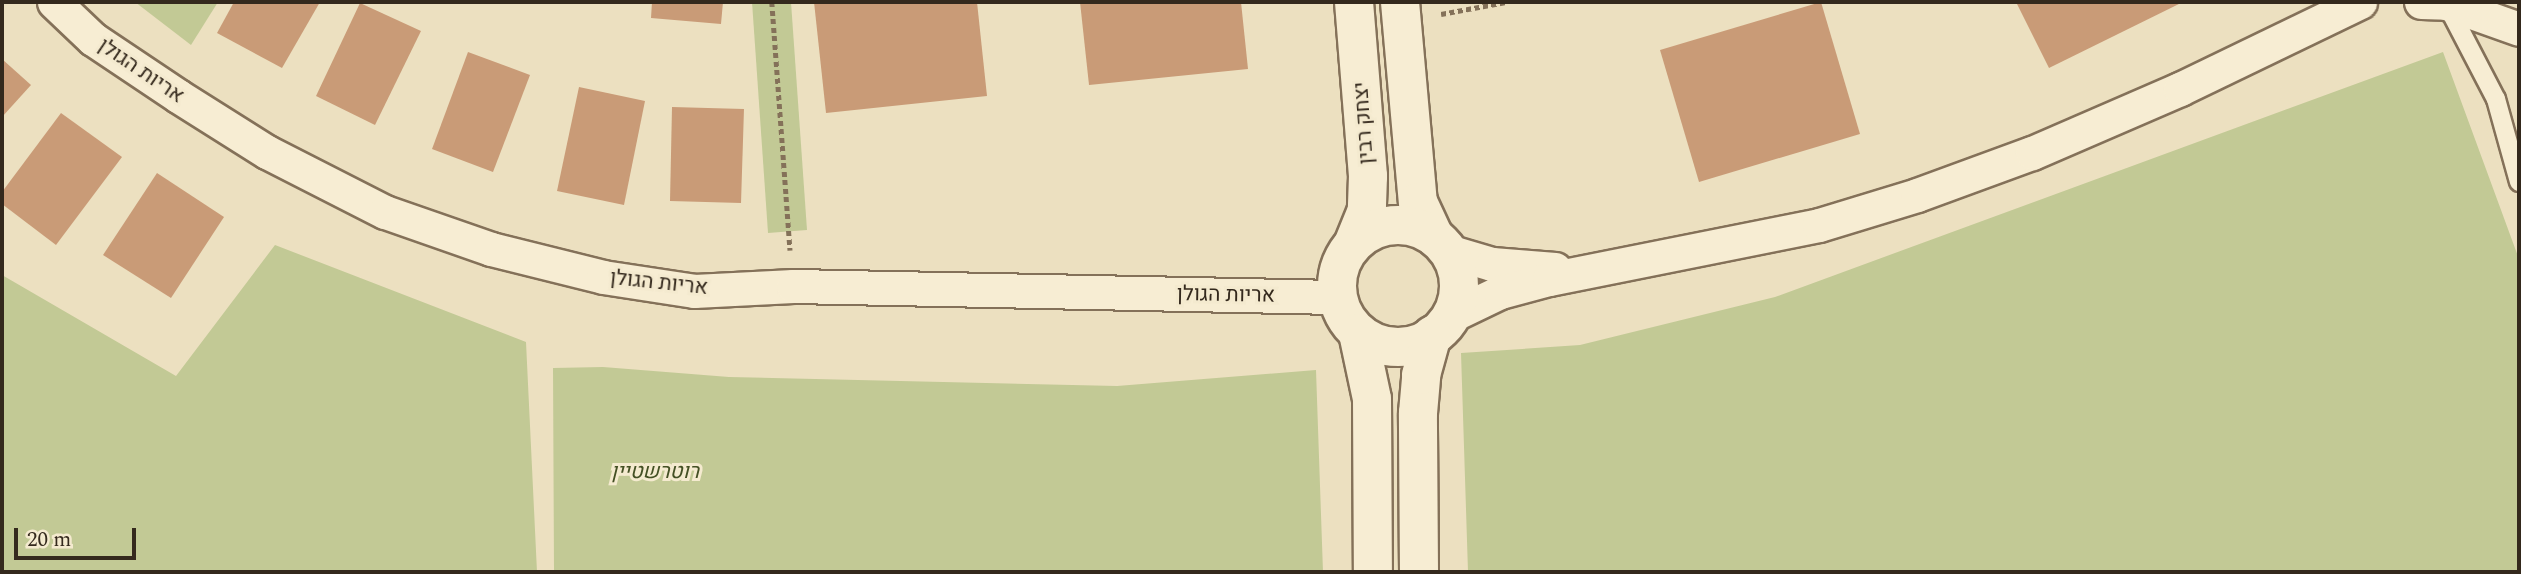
<!DOCTYPE html>
<html>
<head>
<meta charset="utf-8">
<style>
  body { margin:0 }
  #map { position:relative; width:2521px; height:574px; overflow:hidden; background:#ece0c0; font-family:Spectral,Heebo,serif }
  div>[style] { position:absolute }
  [style*='--x'] { left:calc(var(--x)*1px); top:calc(var(--y)*1px); width:calc(var(--w)*1px); rotate:calc(var(--a)*1deg) }
  .green>* { inset:0; background:#c2c995 }
  .building>* { inset:0; background:#c99b77 }
  .path>* { height:4.5px; margin-top:-2.25px; transform-origin:0; background:repeating-linear-gradient(90deg,#847159 0 5px,transparent 0 8.5px) }
  .roads { filter:drop-shadow(2px 0 #847159) drop-shadow(-2px 0 #847159) drop-shadow(0 2px #847159) drop-shadow(0 -2px #847159) }
  .lane>* { height:18px; margin:-9px; padding:0 9px; transform-origin:9px; border-radius:9px; background:#f7edd3 }
  .street>* { height:33px; margin:-16.5px; padding:0 16.5px; transform-origin:16.5px; border-radius:16.5px; background:#f7edd3 }
  .secondary>* { height:38px; margin:-19px; padding:0 19px; transform-origin:19px; border-radius:19px; background:#f7edd3 }
  .secondary>.ring { margin:-19px; padding:0; box-sizing:content-box; background:none; border:38px solid #f7edd3; border-radius:50% }
  span { translate:-50% -50%; white-space:nowrap; text-align:center; line-height:1.15; -webkit-text-stroke:6px #f4eacf; paint-order:stroke }
  .street-label { font-size:21px; color:#34291d }
  .park-label { font-size:21px; color:#445024; font-style:italic }
  .frame { position:absolute; inset:0; border:4px solid #34291d; pointer-events:none }
  .scale { position:absolute; left:14px; top:528px; width:122px; height:32px; box-sizing:border-box; border:4px solid #34291d; border-top:0; padding-left:9px; font-size:21px; line-height:24px; white-space:nowrap; color:#34291d; -webkit-text-stroke:5px #f4eacf; paint-order:stroke }
</style>
</head>
<body>
<div id="map">
  <div class="green">
    <i style="clip-path:polygon(135px 2px,218px 2px,191px 45px)"></i>
    <i style="clip-path:polygon(752px 2px,791px 2px,807px 230px,768px 233px)"></i>
    <i style="clip-path:polygon(2443px 52px,2519px 259px,2519px 572px,1468px 572px,1461px 353px,1580px 345px,1775px 297px)"></i>
    <i style="clip-path:polygon(275px 245px,526px 342px,537px 572px,2px 572px,2px 275px,176px 376px)"></i>
    <i style="clip-path:polygon(603px 367px,729px 377px,1117px 386px,1316px 370px,1323px 572px,554px 572px,553px 368px)"></i>
  </div>
  <div class="building">
    <i style="clip-path:polygon(234px 2px,320px 2px,282px 68px,217px 33px)"></i>
    <i style="clip-path:polygon(652px 2px,723px 2px,721px 24px,651px 18px)"></i>
    <i style="clip-path:polygon(814px 2px,977px 2px,987px 96px,826px 113px)"></i>
    <i style="clip-path:polygon(1080px 2px,1241px 2px,1248px 69px,1089px 85px)"></i>
    <i style="clip-path:polygon(1821px 2px,1860px 134px,1699px 182px,1660px 50px)"></i>
    <i style="clip-path:polygon(2016px 2px,2183px 2px,2049px 68px)"></i>
    <i style="clip-path:polygon(360px 3px,421px 31px,375px 125px,316px 96px)"></i>
    <i style="clip-path:polygon(468px 52px,530px 75px,493px 172px,432px 149px)"></i>
    <i style="clip-path:polygon(2px 59px,31px 85px,2px 117px)"></i>
    <i style="clip-path:polygon(579px 87px,645px 101px,624px 205px,557px 191px)"></i>
    <i style="clip-path:polygon(672px 107px,744px 109px,741px 203px,670px 201px)"></i>
    <i style="clip-path:polygon(61px 113px,122px 157px,56px 245px,2px 204px,2px 192px)"></i>
    <i style="clip-path:polygon(157px 173px,224px 217px,171px 298px,103px 255px)"></i>
  </div>
  <div class="path">
    <i style="--x:772;--y:2;--w:249;--a:85.8"></i>
    <i style="--x:1441;--y:14;--w:66;--a:-10.5"></i>
  </div>
  <div class="roads">
    <div class="lane">
      <i style="--x:2446;--y:3;--w:108;--a:62.5"></i>
      <i style="--x:2496;--y:99;--w:86;--a:74.5"></i>
    </div>
    <div class="street">
      <i style="--x:54;--y:2;--w:54;--a:43.5"></i>
      <i style="--x:93;--y:39;--w:102;--a:33.8"></i>
      <i style="--x:178;--y:96;--w:105;--a:32.2"></i>
      <i style="--x:267;--y:152;--w:132;--a:27"></i>
      <i style="--x:385;--y:212;--w:112;--a:19.2"></i>
      <i style="--x:491;--y:249;--w:115;--a:14"></i>
      <i style="--x:603;--y:277;--w:92;--a:8.7"></i>
      <i style="--x:694;--y:291;--w:99;--a:-2.9"></i>
      <i style="--x:793;--y:286;--w:544;--a:1.16"></i>
      <i style="--x:2421;--y:2;--w:25;--a:2"></i>
      <i style="--x:2446;--y:3;--w:77;--a:19.6"></i>
      <i style="--x:1448;--y:251;--w:46;--a:16.5"></i>
      <i style="--x:1492;--y:264;--w:63;--a:4.5"></i>
      <i style="--x:1452;--y:315;--w:53;--a:-25.6"></i>
      <i style="--x:1500;--y:292;--w:51;--a:-14.9"></i>
      <i style="--x:1549;--y:279;--w:275;--a:-11.3"></i>
      <i style="--x:1819;--y:225;--w:102;--a:-17"></i>
      <i style="--x:1917;--y:195;--w:122;--a:-20.1"></i>
      <i style="--x:2032;--y:153;--w:161;--a:-23.4"></i>
      <i style="--x:2180;--y:89;--w:200;--a:-25.8"></i>
    </div>
    <div class="secondary">
      <i style="--x:1354;--y:2;--w:175;--a:85.4"></i>
      <i style="--x:1368;--y:176;--w:34;--a:92"></i>
      <i style="--x:1367;--y:210;--w:35;--a:112"></i>
      <i style="--x:1400;--y:2;--w:201;--a:84.9"></i>
      <i style="--x:1418;--y:202;--w:38;--a:65"></i>
      <i class="ring" style="left:1337px;top:225px;width:84px;height:84px"></i>
      <i style="--x:1358;--y:333;--w:67;--a:78"></i>
      <i style="--x:1372;--y:399;--w:173;--a:89.7"></i>
      <i style="--x:1419;--y:572;--w:159;--a:-90.4"></i>
      <i style="--x:1418;--y:413;--w:38;--a:-85"></i>
      <i style="--x:1421;--y:375;--w:41;--a:-74.6"></i>
    </div>
  </div>
  <div class="street-label">
    <span style="left:141px;top:71px;rotate:34deg">אריות הגולן</span>
    <span style="left:1364px;top:123px;rotate:-94deg">יצחק רבין</span>
    <span style="left:659px;top:283px;rotate:6deg">אריות הגולן</span>
    <span style="left:1226px;top:295px;rotate:1deg">אריות הגולן</span>
  </div>
  <div class="park-label">
    <span style="left:655px;top:472px">רוטרשטיין</span>
  </div>
  <div class="frame"></div>
  <div class="scale">20 m</div>
</div>
</body>
</html>
